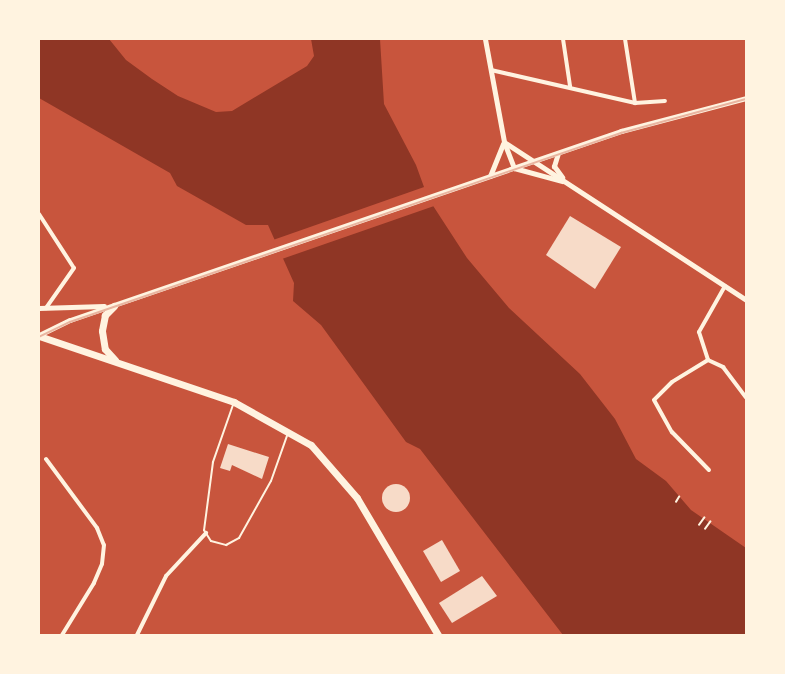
<!DOCTYPE html>
<html>
<head>
<meta charset="utf-8">
<style>
  body { margin:0 }
  #map { position:relative; width:785px; height:674px; overflow:hidden; background:#c8553d; font-family:"Source Serif 4",serif }
  div>[style] { position:absolute }
  [style*='--x'] { left:calc(var(--x)*1px); top:calc(var(--y)*1px); width:calc(var(--w)*1px); rotate:calc(var(--a)*1deg) }
  .water>* { inset:0; background:#8f3625 }
  .pier>* { inset:0; background:#c8553d }
  .building>* { inset:0; background:#f7dbc8 }
  .round { border-radius:50% }
  .path>* { height:1.5px; margin:-0.75px; padding:0 0.75px; transform-origin:0.75px; border-radius:0.75px; background:#fff3e0 }
  .service>* { height:2px; margin:-1px; padding:0 1px; transform-origin:1px; border-radius:1px; background:#fff3e0 }
  .minor>* { height:4px; margin:-2px; padding:0 2px; transform-origin:2px; border-radius:2px; background:#fff3e0 }
  .tertiary>* { height:5px; margin:-2.5px; padding:0 2.5px; transform-origin:2.5px; border-radius:2.5px; background:#fff3e0 }
  .primary>* { height:7px; margin:-3.5px; padding:0 3.5px; transform-origin:3.5px; border-radius:3.5px; background:#fff3e0 }
  .tram>* { height:1.5px; margin:-0.75px; padding:0 0.75px; transform-origin:0.75px; border-radius:0.75px; background:#e9b49f }
  span { translate:-50% -50%; white-space:nowrap; text-align:center; line-height:1.15; -webkit-text-stroke:6px #fff3e0; paint-order:stroke }
  .frame { position:absolute; inset:0; border:40px solid #fff3e0; pointer-events:none }
</style>
</head>
<body>
<div id="map">
  <div class="water">
    <i style="clip-path:polygon(39px 39px,109px 39px,126px 60px,152px 79px,178px 96px,216px 112px,232px 111px,307px 66px,314px 56px,311px 39px,380px 39px,384px 104px,416px 165px,428px 198px,467px 258px,509px 308px,580px 374px,615px 419px,636px 459px,666px 481px,691px 510px,746px 548px,746px 635px,563px 635px,420px 449px,406px 442px,321px 325px,293px 301px,294px 283px,268px 225px,246px 225px,177px 186px,170px 173px,39px 98px)"></i>
  </div>
  <div class="pier">
    <i style="clip-path:polygon(427px 186px,437px 205px,279px 260px,273px 240px)"></i>
  </div>
  <div class="building">
    <i style="clip-path:polygon(570px 216px,621px 247px,595px 289px,546px 255px)"></i>
    <i style="clip-path:polygon(228px 444px,269px 457px,262px 479px,232px 465px,230px 471px,220px 468px)"></i>
    <i class="round" style="left:382px;top:484px;width:28px;height:28px"></i>
    <i style="clip-path:polygon(442px 540px,460px 571px,441px 582px,423px 551px)"></i>
    <i style="clip-path:polygon(482px 576px,497px 596px,452px 623px,439px 603px)"></i>
  </div>
  <div class="path">
    <i style="--x:676;--y:502;--w:6;--a:-59"></i>
    <i style="--x:699;--y:525;--w:9;--a:-54"></i>
    <i style="--x:705;--y:529;--w:9;--a:-54"></i>
  </div>
  <div class="service">
    <i style="--x:234;--y:402;--w:64;--a:109.3"></i>
    <i style="--x:213;--y:462;--w:69;--a:97.5"></i>
    <i style="--x:204;--y:530;--w:13;--a:58"></i>
    <i style="--x:211;--y:541;--w:16;--a:15"></i>
    <i style="--x:226;--y:545;--w:15;--a:-28"></i>
    <i style="--x:239;--y:538;--w:65;--a:-60.7"></i>
    <i style="--x:271;--y:481;--w:51;--a:-70.5"></i>
  </div>
  <div class="minor">
    <i style="--x:563;--y:39;--w:48;--a:81.5"></i>
    <i style="--x:625;--y:39;--w:65;--a:81.1"></i>
    <i style="--x:491;--y:70;--w:148;--a:12.9"></i>
    <i style="--x:635;--y:103;--w:30;--a:-4"></i>
    <i style="--x:39;--y:214;--w:64;--a:57.1"></i>
    <i style="--x:74;--y:268;--w:49;--a:125"></i>
    <i style="--x:725;--y:286;--w:53;--a:119.5"></i>
    <i style="--x:699;--y:332;--w:29;--a:72"></i>
    <i style="--x:708;--y:360;--w:17;--a:25"></i>
    <i style="--x:723;--y:367;--w:38;--a:53"></i>
    <i style="--x:708;--y:360;--w:42;--a:148.6"></i>
    <i style="--x:672;--y:382;--w:25;--a:135"></i>
    <i style="--x:654;--y:400;--w:37;--a:61"></i>
    <i style="--x:672;--y:432;--w:53;--a:45.8"></i>
    <i style="--x:46;--y:459;--w:86;--a:53.5"></i>
    <i style="--x:97;--y:528;--w:18;--a:68"></i>
    <i style="--x:104;--y:545;--w:19;--a:96"></i>
    <i style="--x:102;--y:564;--w:21;--a:113"></i>
    <i style="--x:94;--y:583;--w:61;--a:121.6"></i>
    <i style="--x:137;--y:635;--w:66;--a:-63.8"></i>
    <i style="--x:166;--y:576;--w:59;--a:-47.1"></i>
  </div>
  <div class="tertiary">
    <i style="--x:485;--y:39;--w:105;--a:79.5"></i>
    <i style="--x:504;--y:142;--w:28;--a:69"></i>
    <i style="--x:504;--y:142;--w:289;--a:33.1"></i>
    <i style="--x:558;--y:153;--w:14;--a:107"></i>
    <i style="--x:554;--y:166;--w:14;--a:54"></i>
    <i style="--x:514;--y:168;--w:50;--a:15.2"></i>
    <i style="--x:490;--y:176;--w:35;--a:-68"></i>
    <i style="--x:39;--y:308;--w:65;--a:-1.8"></i>
    <i style="--x:39;--y:335;--w:34;--a:-26"></i>
    <i style="--x:70;--y:320;--w:583;--a:-18.93"></i>
    <i style="--x:621;--y:131;--w:129;--a:-14.8"></i>
  </div>
  <div class="primary">
    <i style="--x:114;--y:306;--w:13;--a:135"></i>
    <i style="--x:105;--y:315;--w:16;--a:101"></i>
    <i style="--x:102;--y:331;--w:18;--a:81"></i>
    <i style="--x:105;--y:349;--w:15;--a:48"></i>
    <i style="--x:39;--y:336;--w:206;--a:18.7"></i>
    <i style="--x:234;--y:402;--w:88;--a:29.2"></i>
    <i style="--x:311;--y:445;--w:70;--a:49"></i>
    <i style="--x:357;--y:498;--w:159;--a:59.4"></i>
  </div>
  <div class="tram">
    <i style="--x:39;--y:337;--w:34;--a:-26"></i>
    <i style="--x:70;--y:322;--w:583;--a:-18.93"></i>
    <i style="--x:621;--y:133;--w:130;--a:-15.2"></i>
  </div>
  <div class="frame"></div>
</div>
</body>
</html>
